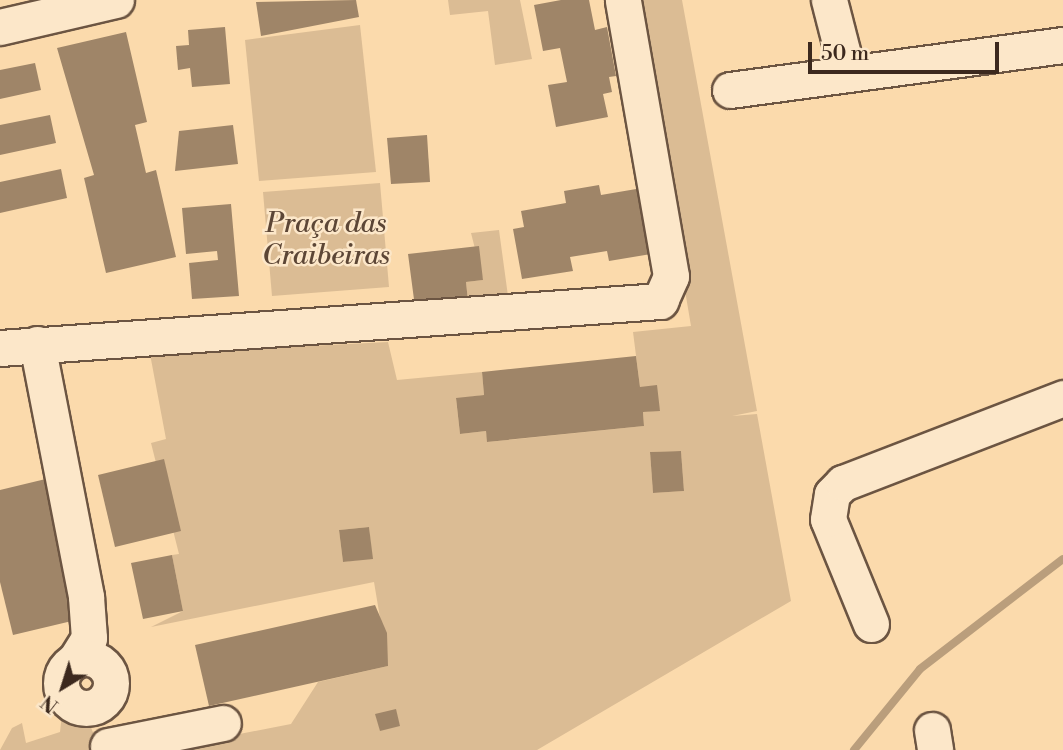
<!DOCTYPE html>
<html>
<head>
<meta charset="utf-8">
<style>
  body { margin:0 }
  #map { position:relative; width:1063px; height:750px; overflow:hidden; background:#fbdaac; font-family:"Libre Bodoni",serif }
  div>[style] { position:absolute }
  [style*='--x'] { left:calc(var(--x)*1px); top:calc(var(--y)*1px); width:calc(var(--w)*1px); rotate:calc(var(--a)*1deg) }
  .green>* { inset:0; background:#dbbc94 }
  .stream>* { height:8px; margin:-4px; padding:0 4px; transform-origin:4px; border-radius:4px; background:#ba9e7c }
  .building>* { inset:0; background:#9f8568 }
  .roads { filter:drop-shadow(2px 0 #6c5542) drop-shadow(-2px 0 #6c5542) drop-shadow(0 2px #6c5542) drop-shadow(0 -2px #6c5542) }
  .minor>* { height:35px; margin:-17.5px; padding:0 17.5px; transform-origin:17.5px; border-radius:17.5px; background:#fce7c9 }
  .minor>.ring { margin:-17.5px; padding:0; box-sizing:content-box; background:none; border:35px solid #fce7c9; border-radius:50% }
  span { translate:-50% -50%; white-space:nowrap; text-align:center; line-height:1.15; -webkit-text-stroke:5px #fce7c9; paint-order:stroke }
  .park-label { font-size:28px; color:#5c4636; font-style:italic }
  .north { position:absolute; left:28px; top:652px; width:70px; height:70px; -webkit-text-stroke:5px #fce7c9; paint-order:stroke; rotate:218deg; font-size:19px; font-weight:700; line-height:28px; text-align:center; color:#3c291e }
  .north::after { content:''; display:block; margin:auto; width:24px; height:32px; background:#3c291e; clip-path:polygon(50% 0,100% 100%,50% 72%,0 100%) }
  .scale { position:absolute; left:808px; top:42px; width:191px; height:32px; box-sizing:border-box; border:4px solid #3c291e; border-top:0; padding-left:9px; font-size:21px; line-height:24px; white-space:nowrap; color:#3c291e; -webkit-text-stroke:5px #fce7c9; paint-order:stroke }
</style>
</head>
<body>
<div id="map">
  <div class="green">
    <i style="clip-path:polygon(448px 0,520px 0,532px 59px,495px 65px,488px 11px,450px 15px)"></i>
    <i style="clip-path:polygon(evenodd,636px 0,682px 0,757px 411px,732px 416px,757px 414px,791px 601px,537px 750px,158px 750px,291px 724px,318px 682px,388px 666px,374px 582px,151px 627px,183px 611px,172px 555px,179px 554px,151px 443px,166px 439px,150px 354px,388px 342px,397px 380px,482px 372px,484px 395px,456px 399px,460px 434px,486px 431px,488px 442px,644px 426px,643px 412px,660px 410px,640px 387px,633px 332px,691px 326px,636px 0,681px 451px,684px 491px,653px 493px,650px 452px,681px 451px,636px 0,369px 527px,372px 558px,343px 562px,339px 530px,369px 527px)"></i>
    <i style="clip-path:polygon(360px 25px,376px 172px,259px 181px,245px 40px)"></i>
    <i style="clip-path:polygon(380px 183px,389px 287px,272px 296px,263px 192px)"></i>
    <i style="clip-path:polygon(499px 230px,508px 296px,468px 301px,466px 282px,483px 280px,471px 233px)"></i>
    <i style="clip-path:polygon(62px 714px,90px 725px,100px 750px,0 750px,12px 728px,22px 723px,26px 743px,60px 732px)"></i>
  </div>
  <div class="stream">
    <i style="--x:854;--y:750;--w:104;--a:-50.8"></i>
    <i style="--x:920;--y:669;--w:180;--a:-37.6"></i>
  </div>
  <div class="building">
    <i style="clip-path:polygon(356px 0,359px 17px,261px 36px,256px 2px)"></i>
    <i style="clip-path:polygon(561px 0,589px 0,595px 30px,607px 27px,616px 76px,609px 77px,612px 92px,603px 94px,608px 117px,556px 127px,548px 85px,567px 82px,560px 48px,543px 51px,534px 5px)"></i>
    <i style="clip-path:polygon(225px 27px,230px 84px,192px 87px,190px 68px,178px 70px,176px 46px,189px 45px,188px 30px)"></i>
    <i style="clip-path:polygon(126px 32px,147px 122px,135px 125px,146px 173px,156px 170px,176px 257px,106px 273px,84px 178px,94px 175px,57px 48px)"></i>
    <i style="clip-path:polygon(35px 63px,41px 90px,0 99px,0 70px)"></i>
    <i style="clip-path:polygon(50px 115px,56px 143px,0 155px,0 125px)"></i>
    <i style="clip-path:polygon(233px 125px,238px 164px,175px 171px,179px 131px)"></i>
    <i style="clip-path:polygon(427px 135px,430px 182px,391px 184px,387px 138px)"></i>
    <i style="clip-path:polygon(61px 169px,67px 198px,0 213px,0 182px)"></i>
    <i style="clip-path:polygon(599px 185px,601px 195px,648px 187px,651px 254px,609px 261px,607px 251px,570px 257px,573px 271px,522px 279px,513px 229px,524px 227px,521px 211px,566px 203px,564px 191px)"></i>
    <i style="clip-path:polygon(231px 204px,239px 296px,192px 299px,189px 263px,218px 260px,217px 251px,186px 254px,182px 208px)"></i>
    <i style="clip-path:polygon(479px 246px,483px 280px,466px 282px,468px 301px,415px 307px,408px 254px)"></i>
    <i style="clip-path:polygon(636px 356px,640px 387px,657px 385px,660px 411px,643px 412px,644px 426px,487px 442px,486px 431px,460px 434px,456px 398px,484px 395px,482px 372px)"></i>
    <i style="clip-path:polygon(681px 451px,684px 491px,653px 493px,650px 452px)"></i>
    <i style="clip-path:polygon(164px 459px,181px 531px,115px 547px,98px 475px)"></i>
    <i style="clip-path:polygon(54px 477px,76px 620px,13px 635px,0 582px,0 490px)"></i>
    <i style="clip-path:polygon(369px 527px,373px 559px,343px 562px,339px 530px)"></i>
    <i style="clip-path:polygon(172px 555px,183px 611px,143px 619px,131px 563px)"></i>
    <i style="clip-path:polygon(375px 605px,387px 633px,388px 666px,209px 706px,195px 645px)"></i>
    <i style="clip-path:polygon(396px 709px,400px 726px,380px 731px,375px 714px)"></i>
  </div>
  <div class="roads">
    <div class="minor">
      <i style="--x:829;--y:0;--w:76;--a:75.6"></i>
      <i style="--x:0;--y:27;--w:119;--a:-13.1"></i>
      <i style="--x:730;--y:90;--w:336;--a:-7.7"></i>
      <i style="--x:37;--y:344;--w:258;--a:79"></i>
      <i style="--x:86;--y:597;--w:41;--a:85.8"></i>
      <i style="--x:89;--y:638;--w:26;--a:122"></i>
      <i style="--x:0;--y:348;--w:662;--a:-4.07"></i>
      <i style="--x:660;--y:301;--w:27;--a:-66"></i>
      <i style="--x:671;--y:276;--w:280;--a:-99.9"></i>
      <i style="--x:871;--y:624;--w:113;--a:-112.3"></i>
      <i style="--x:828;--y:519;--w:25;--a:-81"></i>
      <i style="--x:832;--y:494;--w:16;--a:-45"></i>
      <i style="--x:843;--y:483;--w:236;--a:-21.1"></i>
      <i class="ring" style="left:61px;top:658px;width:15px;height:15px"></i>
      <i style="--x:932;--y:730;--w:20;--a:81"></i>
      <i style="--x:108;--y:746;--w:117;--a:-11.3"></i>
    </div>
  </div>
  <div class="park-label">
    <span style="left:326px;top:240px">Praça das<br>Craibeiras</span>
  </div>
  <div class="north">N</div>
  <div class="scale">50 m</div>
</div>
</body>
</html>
